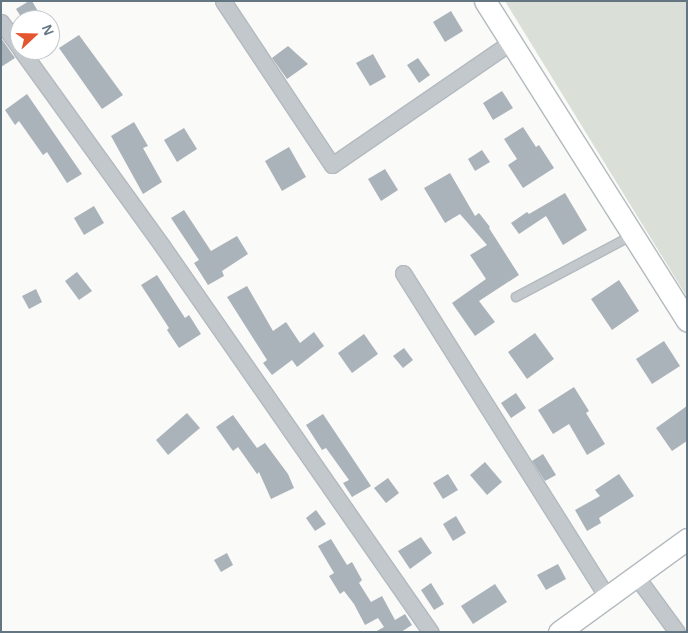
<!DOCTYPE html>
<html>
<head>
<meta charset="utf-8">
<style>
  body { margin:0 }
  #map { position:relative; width:688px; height:633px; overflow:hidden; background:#fafaf8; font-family:Helvetica,sans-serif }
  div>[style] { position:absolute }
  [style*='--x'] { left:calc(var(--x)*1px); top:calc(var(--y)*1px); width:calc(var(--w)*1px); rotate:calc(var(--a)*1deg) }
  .green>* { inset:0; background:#dadfd7 }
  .building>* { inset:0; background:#aab3b9 }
  .roads { filter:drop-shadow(1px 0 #b3babf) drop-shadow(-1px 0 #b3babf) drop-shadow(0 1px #b3babf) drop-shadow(0 -1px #b3babf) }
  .lane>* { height:8px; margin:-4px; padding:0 4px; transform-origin:4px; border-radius:4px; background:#c3c8cc }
  .street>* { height:15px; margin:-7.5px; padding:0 7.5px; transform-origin:7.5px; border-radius:7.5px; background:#c3c8cc }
  .secondary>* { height:21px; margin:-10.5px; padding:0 10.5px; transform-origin:10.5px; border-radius:10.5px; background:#fff }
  span { translate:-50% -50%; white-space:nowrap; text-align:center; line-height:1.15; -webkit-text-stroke:5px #fff; paint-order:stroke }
  .frame { position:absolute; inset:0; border:2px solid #657683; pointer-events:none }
  .north { position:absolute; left:10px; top:10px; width:50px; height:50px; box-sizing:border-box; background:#fff; border:1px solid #c1c8cd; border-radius:50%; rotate:69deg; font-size:14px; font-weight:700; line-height:20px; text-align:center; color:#657683 }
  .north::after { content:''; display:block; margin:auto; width:18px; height:22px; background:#e4572e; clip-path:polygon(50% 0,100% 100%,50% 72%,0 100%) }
</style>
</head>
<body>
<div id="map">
  <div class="green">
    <i style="clip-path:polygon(505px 1px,687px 1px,687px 297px)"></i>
  </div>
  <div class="building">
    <i style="clip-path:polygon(29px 1px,32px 1px,43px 20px,23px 20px,16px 9px)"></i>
    <i style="clip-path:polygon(451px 11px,463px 31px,445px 42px,433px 22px)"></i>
    <i style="clip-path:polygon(79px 35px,123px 95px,102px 109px,59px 48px)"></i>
    <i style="clip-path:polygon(1px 38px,15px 58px,1px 67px)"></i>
    <i style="clip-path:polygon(288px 46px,308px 64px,287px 79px,272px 58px)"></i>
    <i style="clip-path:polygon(373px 54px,386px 77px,370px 86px,356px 63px)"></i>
    <i style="clip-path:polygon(418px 58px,430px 75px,419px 83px,407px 65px)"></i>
    <i style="clip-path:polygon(502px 91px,513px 108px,493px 120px,483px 103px)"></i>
    <i style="clip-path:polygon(27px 94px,82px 174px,67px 183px,47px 152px,43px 155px,19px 121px,15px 125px,5px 110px)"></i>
    <i style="clip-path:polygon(134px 122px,148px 146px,143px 148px,162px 182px,143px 194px,111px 136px)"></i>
    <i style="clip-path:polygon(523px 127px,536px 147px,539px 145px,554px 168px,523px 188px,508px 165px,517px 159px,504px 139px)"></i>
    <i style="clip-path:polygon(184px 128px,197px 149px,177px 162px,164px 140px)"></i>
    <i style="clip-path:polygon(289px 147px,306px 177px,282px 191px,265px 161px)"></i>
    <i style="clip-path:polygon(482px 150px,490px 162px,475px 171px,468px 159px)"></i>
    <i style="clip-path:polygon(385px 169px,398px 190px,381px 201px,368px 179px)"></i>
    <i style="clip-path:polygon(450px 173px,475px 216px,479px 213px,490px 227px,489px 228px,519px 275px,479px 301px,495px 322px,475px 336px,452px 303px,486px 279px,470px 255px,487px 245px,460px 214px,445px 223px,424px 188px)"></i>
    <i style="clip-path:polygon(565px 193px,587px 230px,563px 245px,546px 216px,519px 234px,511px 223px,527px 212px,529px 214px)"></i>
    <i style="clip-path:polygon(94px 206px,104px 223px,84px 235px,74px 218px)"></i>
    <i style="clip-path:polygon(184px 210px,211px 251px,237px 236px,248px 254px,222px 271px,224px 276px,208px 285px,194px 263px,199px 260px,171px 218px)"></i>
    <i style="clip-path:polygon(77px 272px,92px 291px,79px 300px,65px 281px)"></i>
    <i style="clip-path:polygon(157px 275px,185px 318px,189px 315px,201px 334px,179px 348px,167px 330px,169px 328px,141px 285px)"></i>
    <i style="clip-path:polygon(619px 280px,639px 311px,612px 330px,591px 299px)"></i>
    <i style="clip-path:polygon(247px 286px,273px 331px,286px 322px,300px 343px,314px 332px,324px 346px,297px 367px,292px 360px,272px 375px,263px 363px,267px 360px,227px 297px)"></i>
    <i style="clip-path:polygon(36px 289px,42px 302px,29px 309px,22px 296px)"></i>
    <i style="clip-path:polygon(535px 333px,554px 359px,527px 379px,508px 352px)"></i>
    <i style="clip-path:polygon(364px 334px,378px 354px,352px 373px,338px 353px)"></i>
    <i style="clip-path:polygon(664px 341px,680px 366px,652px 384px,636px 359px)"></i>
    <i style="clip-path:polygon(404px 348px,413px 360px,403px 368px,393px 356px)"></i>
    <i style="clip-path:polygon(574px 387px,589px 411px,586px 413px,605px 444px,587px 455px,569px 424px,553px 434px,538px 410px)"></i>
    <i style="clip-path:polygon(516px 393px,526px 408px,511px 418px,501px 403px)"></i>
    <i style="clip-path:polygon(687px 406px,687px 441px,672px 451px,656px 428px)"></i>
    <i style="clip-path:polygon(187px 413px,200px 428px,168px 455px,156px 440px)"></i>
    <i style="clip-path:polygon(323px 414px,371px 486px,352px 497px,343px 483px,349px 480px,326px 448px,322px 450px,306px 425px)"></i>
    <i style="clip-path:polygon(233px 415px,257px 448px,265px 443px,288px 474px,294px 488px,271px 499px,259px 472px,257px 474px,238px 447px,233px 451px,216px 427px)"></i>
    <i style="clip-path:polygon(543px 454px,556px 475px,545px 481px,532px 461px)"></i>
    <i style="clip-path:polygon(485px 462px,502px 482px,487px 495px,470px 475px)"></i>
    <i style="clip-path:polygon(448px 474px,458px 490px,443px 499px,433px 483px)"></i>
    <i style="clip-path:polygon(619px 474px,634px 496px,599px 518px,601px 523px,587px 531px,575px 510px,600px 496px,595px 490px)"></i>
    <i style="clip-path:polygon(388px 478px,399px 493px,386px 503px,374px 488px)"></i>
    <i style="clip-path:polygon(316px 510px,326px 524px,315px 531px,306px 518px)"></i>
    <i style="clip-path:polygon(456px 516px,466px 533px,453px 541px,443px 524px)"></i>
    <i style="clip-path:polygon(421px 537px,432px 553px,410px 569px,398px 551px)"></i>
    <i style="clip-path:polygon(331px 539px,347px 565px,352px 562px,362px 580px,359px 583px,371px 602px,382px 596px,395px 620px,405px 614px,412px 625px,401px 632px,375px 632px,384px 627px,378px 618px,365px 625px,354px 604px,344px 591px,340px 594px,329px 576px,334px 573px,318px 546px)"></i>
    <i style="clip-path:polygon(227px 553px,233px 565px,221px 572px,214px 560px)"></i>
    <i style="clip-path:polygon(558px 564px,566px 579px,546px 590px,537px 575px)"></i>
    <i style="clip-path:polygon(431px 583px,444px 604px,434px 610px,421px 590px)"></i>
    <i style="clip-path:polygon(495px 584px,507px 602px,473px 624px,461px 606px)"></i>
  </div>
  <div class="roads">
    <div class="lane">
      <i style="--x:516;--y:297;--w:130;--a:-27.9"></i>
    </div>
    <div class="street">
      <i style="--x:223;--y:1;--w:197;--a:56.4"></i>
      <i style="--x:332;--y:165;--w:217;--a:-34.5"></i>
      <i style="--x:1;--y:22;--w:32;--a:54"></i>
      <i style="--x:21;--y:50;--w:243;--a:54.2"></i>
      <i style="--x:163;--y:247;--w:469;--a:55.2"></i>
      <i style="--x:403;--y:273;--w:383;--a:57.8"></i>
      <i style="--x:636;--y:576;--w:69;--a:53.8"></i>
    </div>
    <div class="secondary">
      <i style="--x:485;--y:1;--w:378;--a:57.7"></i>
      <i style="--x:559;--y:632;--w:158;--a:-36"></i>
    </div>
  </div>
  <div class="frame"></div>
  <div class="north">N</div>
</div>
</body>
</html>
